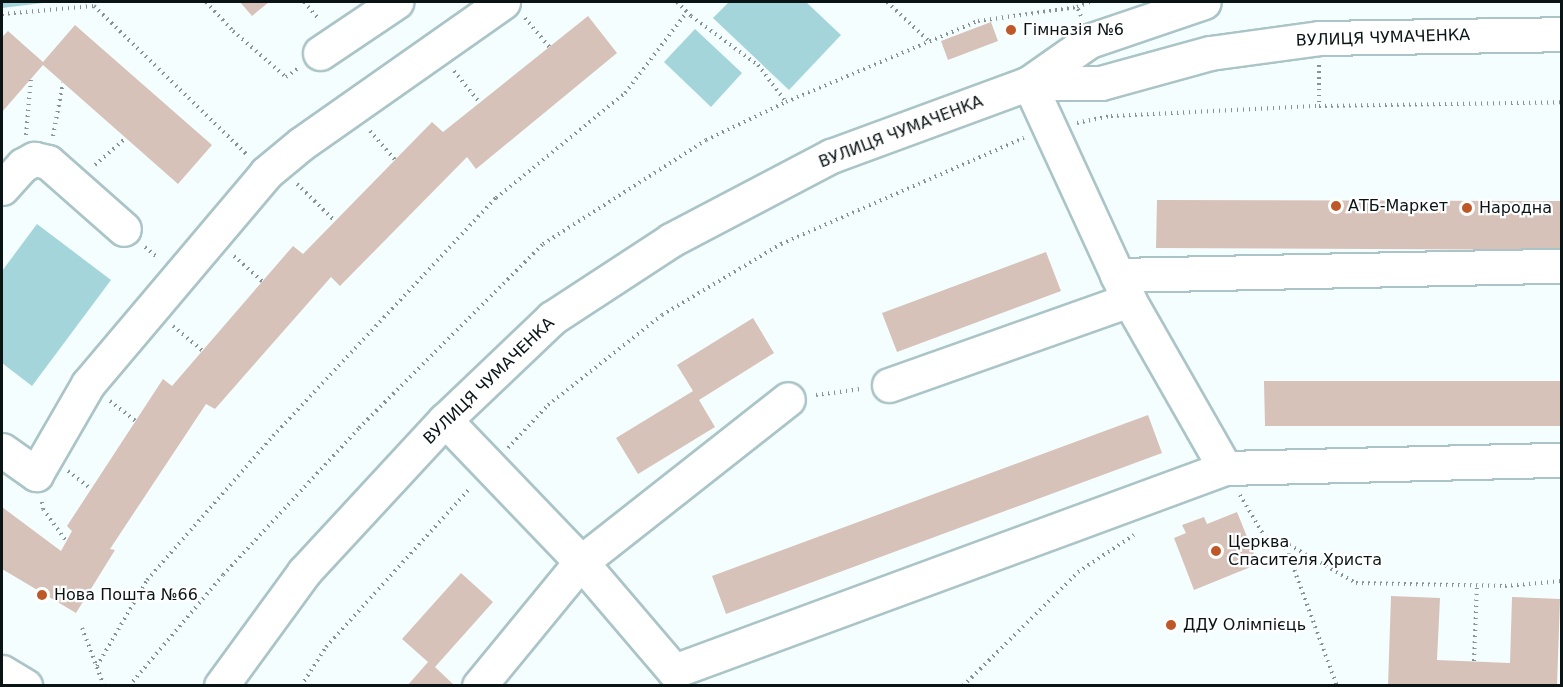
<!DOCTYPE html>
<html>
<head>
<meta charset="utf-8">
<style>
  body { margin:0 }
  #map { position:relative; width:1563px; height:687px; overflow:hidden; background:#f4feff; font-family:"DejaVu Sans",sans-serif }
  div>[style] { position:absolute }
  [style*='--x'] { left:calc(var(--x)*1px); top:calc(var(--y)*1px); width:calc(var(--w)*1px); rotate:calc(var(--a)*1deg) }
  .green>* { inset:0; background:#a4d5db }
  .building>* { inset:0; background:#d7c2b9 }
  .path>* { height:4px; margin-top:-2px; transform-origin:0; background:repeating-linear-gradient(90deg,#889293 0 1.5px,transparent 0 6px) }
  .roads { filter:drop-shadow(2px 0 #abc4c7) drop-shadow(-2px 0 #abc4c7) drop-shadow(0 2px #abc4c7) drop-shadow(0 -2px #abc4c7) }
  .minor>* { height:33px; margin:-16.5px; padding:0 16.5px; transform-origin:16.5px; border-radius:16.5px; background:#fff }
  .dots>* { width:16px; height:16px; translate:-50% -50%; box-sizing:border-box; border:3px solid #fff; border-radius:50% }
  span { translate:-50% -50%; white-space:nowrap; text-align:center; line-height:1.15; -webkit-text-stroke:4.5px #fff; paint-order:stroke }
  .poi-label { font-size:16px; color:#0b1415 }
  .left { translate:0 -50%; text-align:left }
  .street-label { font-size:16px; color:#0b1415 }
  .frame { position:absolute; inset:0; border:3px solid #0b1415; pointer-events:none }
</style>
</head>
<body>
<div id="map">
  <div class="green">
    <i style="clip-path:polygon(2px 2px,51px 2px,2px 8px)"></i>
    <i style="clip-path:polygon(729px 2px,806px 2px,841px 35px,789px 90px,713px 18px)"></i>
    <i style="clip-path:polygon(695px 29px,742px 73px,711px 107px,664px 62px)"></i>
    <i style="clip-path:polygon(37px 224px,111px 280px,32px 386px,2px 363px,2px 271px)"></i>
  </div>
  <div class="building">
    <i style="clip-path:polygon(240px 2px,269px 2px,252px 16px)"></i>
    <i style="clip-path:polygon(588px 16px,617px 53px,476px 169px,467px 157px,340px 286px,331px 277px,215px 409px,206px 404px,110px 549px,115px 550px,76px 613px,2px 569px,2px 507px,61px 551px,72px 531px,67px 526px,163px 379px,172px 386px,293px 246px,303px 254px,432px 122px,443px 132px)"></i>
    <i style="clip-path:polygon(991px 22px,998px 41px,948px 60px,941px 41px)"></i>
    <i style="clip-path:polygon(75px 25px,212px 145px,178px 184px,43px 65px,2px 112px,2px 37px,8px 31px,43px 62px)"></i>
    <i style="clip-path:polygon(1157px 200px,1562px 201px,1562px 250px,1156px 248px)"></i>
    <i style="clip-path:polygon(1046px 252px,1061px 291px,897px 352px,882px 313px)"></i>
    <i style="clip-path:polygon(753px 318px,774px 353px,699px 400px,715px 427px,638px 474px,616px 438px,693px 391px,677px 365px)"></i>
    <i style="clip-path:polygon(1264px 381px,1562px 381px,1562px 426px,1265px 426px)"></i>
    <i style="clip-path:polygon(1148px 415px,1162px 453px,726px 614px,712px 576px)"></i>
    <i style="clip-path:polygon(1237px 512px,1258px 564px,1194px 590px,1174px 538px,1186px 533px,1182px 525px,1204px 517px,1207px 524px)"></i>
    <i style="clip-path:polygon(461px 573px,493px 602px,435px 667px,455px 686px,407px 686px,428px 662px,402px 639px)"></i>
    <i style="clip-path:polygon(1391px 596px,1440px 598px,1437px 660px,1510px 663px,1512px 597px,1560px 599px,1557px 686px,1388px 686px)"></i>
  </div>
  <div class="path">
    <i style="--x:206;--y:2;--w:40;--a:47"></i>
    <i style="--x:233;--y:31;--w:70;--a:41"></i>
    <i style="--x:286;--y:77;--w:14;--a:-36"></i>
    <i style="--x:304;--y:2;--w:23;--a:49"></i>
    <i style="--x:677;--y:2;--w:20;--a:45"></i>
    <i style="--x:691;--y:16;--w:83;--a:36.2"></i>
    <i style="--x:758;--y:65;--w:46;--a:52.9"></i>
    <i style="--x:887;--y:2;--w:59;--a:42.9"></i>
    <i style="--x:2;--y:14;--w:92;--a:-5"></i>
    <i style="--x:94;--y:6;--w:212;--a:44.2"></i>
    <i style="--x:1081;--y:16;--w:10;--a:-114"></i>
    <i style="--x:1077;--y:7;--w:14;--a:-21"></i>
    <i style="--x:525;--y:18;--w:38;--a:50"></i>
    <i style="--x:1319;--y:65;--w:41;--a:90"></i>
    <i style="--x:454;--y:71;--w:41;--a:50.9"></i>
    <i style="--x:1077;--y:123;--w:35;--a:-12"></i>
    <i style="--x:1111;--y:116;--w:208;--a:-2.8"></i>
    <i style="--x:1319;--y:106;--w:243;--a:-0.9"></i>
    <i style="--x:370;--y:131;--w:38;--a:49"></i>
    <i style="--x:26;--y:135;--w:56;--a:-84.9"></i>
    <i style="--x:53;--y:136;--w:54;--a:-79.3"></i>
    <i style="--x:95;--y:165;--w:41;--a:-41.1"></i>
    <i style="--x:297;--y:184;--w:53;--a:44.2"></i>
    <i style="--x:145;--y:247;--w:17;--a:40"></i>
    <i style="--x:234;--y:256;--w:39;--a:42"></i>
    <i style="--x:173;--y:326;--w:39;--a:40"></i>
    <i style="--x:816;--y:395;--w:46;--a:-7.4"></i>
    <i style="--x:110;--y:401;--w:33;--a:38"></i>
    <i style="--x:508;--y:448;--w:59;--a:-47.1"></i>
    <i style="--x:548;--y:405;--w:145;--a:-38.3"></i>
    <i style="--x:662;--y:315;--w:139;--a:-30.8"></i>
    <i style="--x:781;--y:244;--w:265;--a:-23.6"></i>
    <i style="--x:68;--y:471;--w:29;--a:38"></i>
    <i style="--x:1240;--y:495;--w:51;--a:59.4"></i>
    <i style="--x:1266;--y:539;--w:18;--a:9"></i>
    <i style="--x:1284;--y:542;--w:153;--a:69.8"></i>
    <i style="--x:42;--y:502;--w:7;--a:82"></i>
    <i style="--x:43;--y:509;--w:39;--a:54"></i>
    <i style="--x:1284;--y:542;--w:83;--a:29.7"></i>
    <i style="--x:1356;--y:583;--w:149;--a:1.2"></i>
    <i style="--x:1505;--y:586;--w:57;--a:-5"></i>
    <i style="--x:82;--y:628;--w:62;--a:69.2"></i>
    <i style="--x:1474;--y:661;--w:76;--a:-87.7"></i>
    <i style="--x:97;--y:666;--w:99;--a:-59.8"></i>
    <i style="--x:147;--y:580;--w:191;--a:-48.8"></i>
    <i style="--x:273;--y:436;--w:326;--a:-46.9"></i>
    <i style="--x:496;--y:198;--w:166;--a:-39.1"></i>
    <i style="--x:625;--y:93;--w:102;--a:-52.6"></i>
    <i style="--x:129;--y:686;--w:145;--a:-49.7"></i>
    <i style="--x:223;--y:575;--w:200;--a:-47.2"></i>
    <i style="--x:359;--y:428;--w:260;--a:-45"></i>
    <i style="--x:543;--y:244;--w:193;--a:-32.5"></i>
    <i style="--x:706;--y:140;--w:89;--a:-25.4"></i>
    <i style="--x:786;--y:102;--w:208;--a:-22.9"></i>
    <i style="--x:978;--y:21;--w:100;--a:-8"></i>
    <i style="--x:301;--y:686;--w:46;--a:-57.3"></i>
    <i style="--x:326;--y:647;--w:215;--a:-47.8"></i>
    <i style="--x:963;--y:686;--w:162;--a:-44.7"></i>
    <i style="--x:1078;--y:572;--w:67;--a:-33.5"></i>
  </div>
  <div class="roads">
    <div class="minor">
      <i style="--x:320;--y:53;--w:92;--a:-33.9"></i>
      <i style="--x:1029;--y:83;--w:72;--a:0"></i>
      <i style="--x:1101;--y:83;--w:113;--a:-15.4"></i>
      <i style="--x:1210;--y:53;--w:110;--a:-7.8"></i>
      <i style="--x:1319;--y:38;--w:243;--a:-0.9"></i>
      <i style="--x:1029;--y:83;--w:239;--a:65.3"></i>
      <i style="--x:1129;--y:300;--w:193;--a:60.3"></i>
      <i style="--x:2;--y:188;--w:31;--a:-48"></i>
      <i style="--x:23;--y:165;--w:13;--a:-29"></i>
      <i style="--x:34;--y:159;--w:14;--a:12"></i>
      <i style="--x:48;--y:162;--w:101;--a:41.4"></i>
      <i style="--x:1117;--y:275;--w:445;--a:-1.2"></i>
      <i style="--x:889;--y:385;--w:255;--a:-19.5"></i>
      <i style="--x:445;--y:420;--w:197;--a:46.2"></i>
      <i style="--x:581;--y:562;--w:143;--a:49.5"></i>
      <i style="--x:674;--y:671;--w:587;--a:-20.22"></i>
      <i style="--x:1225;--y:468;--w:337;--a:-1.4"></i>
      <i style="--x:2;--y:450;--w:42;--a:35.2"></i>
      <i style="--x:36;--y:474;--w:104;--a:-60"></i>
      <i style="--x:88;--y:384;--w:276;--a:-49.8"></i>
      <i style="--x:266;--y:173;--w:45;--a:-39.6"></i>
      <i style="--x:301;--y:144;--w:247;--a:-35.1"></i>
      <i style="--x:2;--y:672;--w:27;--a:31"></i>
      <i style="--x:221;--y:686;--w:141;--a:-53.9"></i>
      <i style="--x:304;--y:572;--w:207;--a:-47.2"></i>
      <i style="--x:445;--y:420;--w:148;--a:-43.6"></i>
      <i style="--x:552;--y:318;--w:142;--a:-33.2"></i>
      <i style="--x:671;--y:240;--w:181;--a:-27.7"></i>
      <i style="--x:831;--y:156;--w:211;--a:-20.2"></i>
      <i style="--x:1029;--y:83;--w:73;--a:-35"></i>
      <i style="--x:1089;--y:41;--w:121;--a:-18.7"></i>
      <i style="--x:479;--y:686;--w:161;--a:-50.6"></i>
      <i style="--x:581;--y:562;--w:263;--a:-38.2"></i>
    </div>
  </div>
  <div class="dots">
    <i style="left:1011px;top:30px;background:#be5828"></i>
    <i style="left:1336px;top:206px;background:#be5828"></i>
    <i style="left:1467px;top:208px;background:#be5828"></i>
    <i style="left:1216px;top:551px;background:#be5828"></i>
    <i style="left:42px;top:595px;background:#be5828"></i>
    <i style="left:1171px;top:625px;background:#be5828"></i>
  </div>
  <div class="poi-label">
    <span class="left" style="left:1023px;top:30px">Гімназія №6</span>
    <span class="left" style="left:1348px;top:206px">АТБ-Маркет</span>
    <span class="left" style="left:1479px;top:208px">Народна</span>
    <span class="left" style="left:1228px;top:551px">Церква<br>Спасителя Христа</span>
    <span class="left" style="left:54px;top:595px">Нова Пошта №66</span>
    <span class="left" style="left:1183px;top:625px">ДДУ Олімпієць</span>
  </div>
  <div class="street-label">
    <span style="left:1383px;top:38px;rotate:-2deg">ВУЛИЦЯ ЧУМАЧЕНКА</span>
    <span style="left:901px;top:132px;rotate:-21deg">ВУЛИЦЯ ЧУМАЧЕНКА</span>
    <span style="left:489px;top:381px;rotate:-44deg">ВУЛИЦЯ ЧУМАЧЕНКА</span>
  </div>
  <div class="frame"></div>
</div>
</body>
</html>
